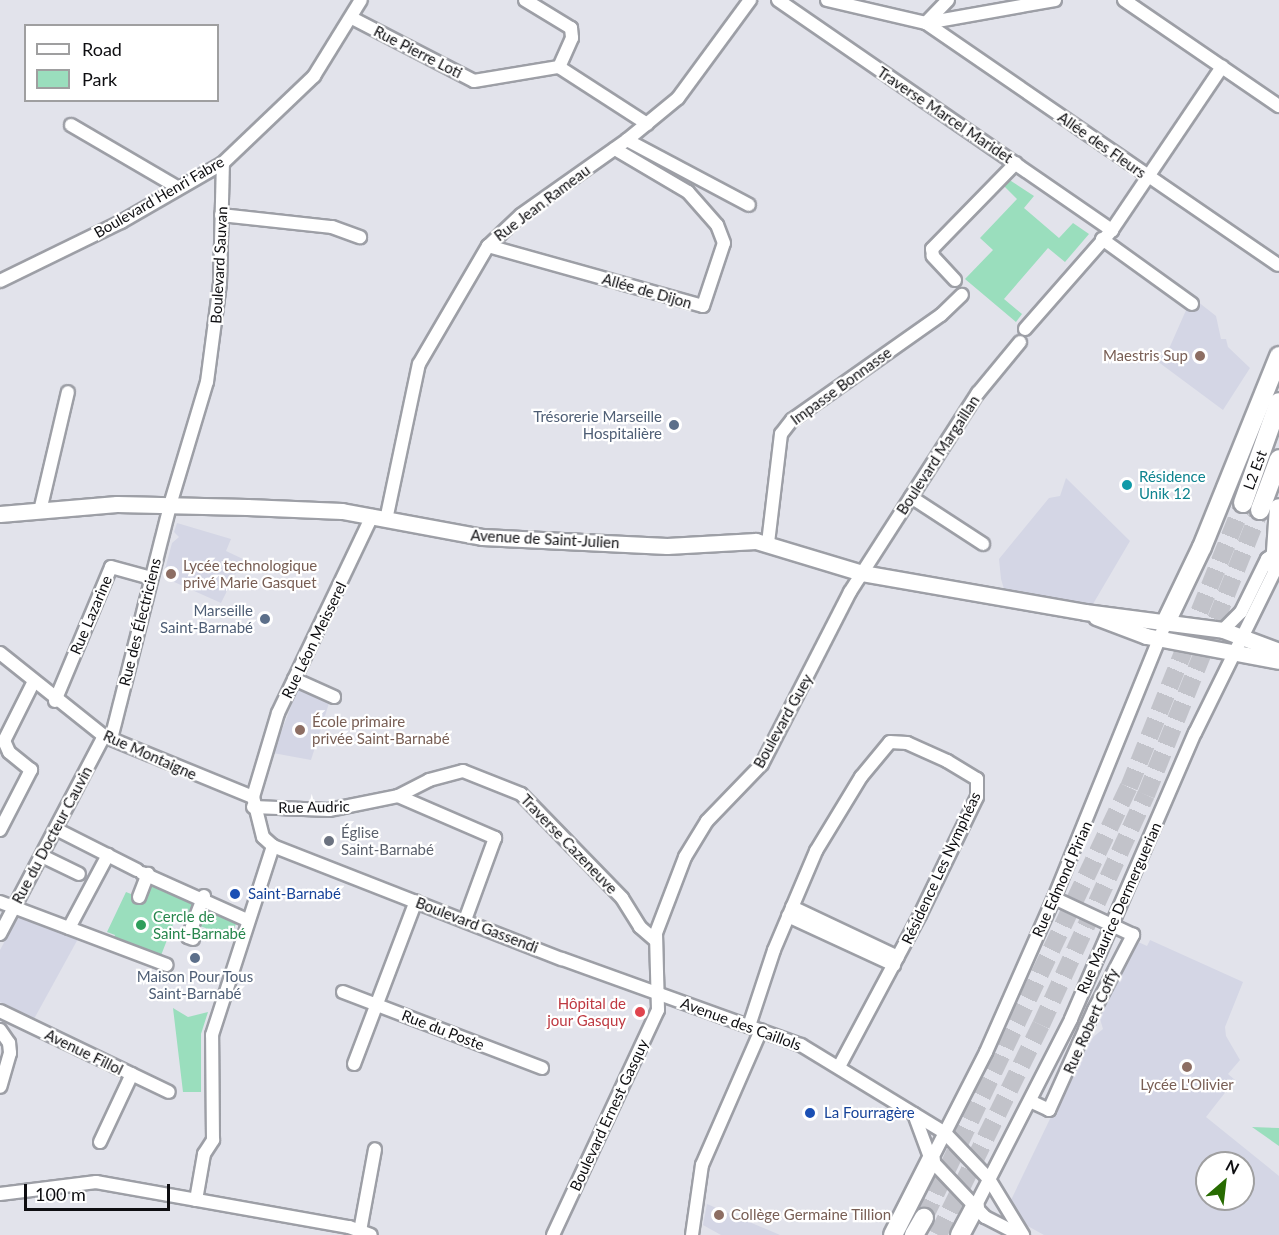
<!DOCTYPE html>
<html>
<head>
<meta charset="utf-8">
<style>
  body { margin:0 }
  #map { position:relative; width:1279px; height:1235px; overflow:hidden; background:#e2e3eb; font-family:Lato,sans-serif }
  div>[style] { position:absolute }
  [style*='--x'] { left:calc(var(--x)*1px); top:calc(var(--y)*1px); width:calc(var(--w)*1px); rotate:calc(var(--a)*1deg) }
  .built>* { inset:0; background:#d4d6e5 }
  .green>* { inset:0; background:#9adebd }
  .highway-tunnel>* { height:18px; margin-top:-9px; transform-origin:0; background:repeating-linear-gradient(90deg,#c2c3ca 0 18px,transparent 0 27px) }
  .roads { filter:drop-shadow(2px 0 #9d9fa6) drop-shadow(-2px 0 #9d9fa6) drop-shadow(0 2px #9d9fa6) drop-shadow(0 -2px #9d9fa6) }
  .minor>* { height:12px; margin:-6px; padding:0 6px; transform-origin:6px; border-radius:6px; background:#fff }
  .major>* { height:15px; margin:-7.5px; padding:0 7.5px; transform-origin:7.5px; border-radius:7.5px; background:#fff }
  .highway>* { height:18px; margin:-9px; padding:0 9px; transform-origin:9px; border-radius:9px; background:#fff }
  .dots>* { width:16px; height:16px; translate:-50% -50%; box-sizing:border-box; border:3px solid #fff; border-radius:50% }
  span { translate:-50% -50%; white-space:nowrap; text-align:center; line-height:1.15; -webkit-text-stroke:4.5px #fff; paint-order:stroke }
  .street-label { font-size:15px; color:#0e0e11 }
  .education-label { font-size:15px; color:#785e54 }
  .right { translate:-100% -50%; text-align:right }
  .left { translate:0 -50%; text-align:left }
  .service-label { font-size:15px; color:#4e5e75 }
  .culture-label { font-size:15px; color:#0d838f }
  .worship-label { font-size:15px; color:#5b616d }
  .transit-label { font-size:15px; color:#164399 }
  .leisure-label { font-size:15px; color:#27864d }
  .health-label { font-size:15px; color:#be3a42 }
  .legend { position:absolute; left:24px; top:24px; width:195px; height:78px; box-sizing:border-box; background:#fff; border:2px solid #9f9fa0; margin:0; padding:8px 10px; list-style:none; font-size:18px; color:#0e0e11 }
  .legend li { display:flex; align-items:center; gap:12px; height:30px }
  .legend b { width:30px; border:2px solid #9f9fa0 }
  .north { position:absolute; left:1195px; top:1151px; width:60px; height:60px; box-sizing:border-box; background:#fff; border:2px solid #9f9fa0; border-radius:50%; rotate:28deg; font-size:16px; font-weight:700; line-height:24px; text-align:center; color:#0e0e11 }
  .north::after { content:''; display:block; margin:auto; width:21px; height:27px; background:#276b01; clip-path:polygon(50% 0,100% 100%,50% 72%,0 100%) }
  .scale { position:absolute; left:24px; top:1184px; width:146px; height:27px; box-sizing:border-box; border:3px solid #0e0e11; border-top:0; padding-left:8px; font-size:18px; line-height:21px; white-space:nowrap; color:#0e0e11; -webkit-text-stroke:4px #fff; paint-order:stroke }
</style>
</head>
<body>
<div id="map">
  <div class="built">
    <i style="clip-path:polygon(1197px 301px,1216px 316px,1221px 339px,1226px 339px,1228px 347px,1250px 368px,1223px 410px,1157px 361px,1168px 351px,1187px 308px)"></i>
    <i style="clip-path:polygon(1066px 478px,1130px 541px,1093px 604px,1004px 589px,1001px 579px,999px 559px,1049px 498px,1060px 496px)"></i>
    <i style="clip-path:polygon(177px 523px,231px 539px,226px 551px,243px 559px,221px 603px,163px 577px,172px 543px,179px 537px,174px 532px)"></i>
    <i style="clip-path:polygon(299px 686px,330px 700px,311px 760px,273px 753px)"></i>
    <i style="clip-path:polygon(20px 913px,79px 937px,34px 1019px,0 1002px,0 950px)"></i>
    <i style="clip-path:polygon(evenodd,1150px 940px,1243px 982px,1225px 1027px,1226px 1036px,1240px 1060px,1228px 1074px,1235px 1080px,1206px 1117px,1279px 1176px,1279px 1235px,1044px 1235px,1024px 1224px,1013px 1206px,1011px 1200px,1087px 1042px,1103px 1029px,1098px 1012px,1136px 941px,1147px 946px,1150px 940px,1207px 1163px,1243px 1163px,1243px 1199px,1207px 1199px,1207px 1163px)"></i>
    <i style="clip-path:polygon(707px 1204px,780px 1235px,721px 1235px,703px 1225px)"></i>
  </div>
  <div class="green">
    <i style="clip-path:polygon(1008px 179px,1034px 196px,1024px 208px,1059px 238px,1073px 223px,1089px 234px,1065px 262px,1048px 248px,1004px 299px,1022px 314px,1016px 322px,965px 279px,993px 250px,980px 238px,1017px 199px,1003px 185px)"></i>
    <i style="clip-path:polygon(150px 879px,195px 901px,186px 919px,172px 912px,170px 917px,174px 922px,160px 958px,113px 940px,115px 935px,107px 932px,126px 892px,141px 898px)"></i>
    <i style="clip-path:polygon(209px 909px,237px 921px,231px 937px,197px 925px,200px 913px)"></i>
    <i style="clip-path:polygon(173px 1008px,188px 1017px,208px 1012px,201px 1034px,201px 1092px,183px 1092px)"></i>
    <i style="clip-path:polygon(1252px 1127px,1279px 1128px,1279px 1146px)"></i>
  </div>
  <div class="highway-tunnel">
    <i style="--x:924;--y:1218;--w:477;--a:-64.6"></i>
    <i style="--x:1129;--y:787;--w:306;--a:-68.1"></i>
    <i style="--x:938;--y:1235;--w:234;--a:-63.9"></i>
    <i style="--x:1041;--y:1025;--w:253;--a:-65.5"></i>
    <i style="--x:1146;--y:795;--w:307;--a:-68.2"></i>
  </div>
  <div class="roads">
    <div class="minor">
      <i style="--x:525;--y:0;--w:54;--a:31.3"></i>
      <i style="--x:571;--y:28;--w:10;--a:84"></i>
      <i style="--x:572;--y:38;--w:32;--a:114"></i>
      <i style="--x:778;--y:0;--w:406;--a:34.6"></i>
      <i style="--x:827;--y:0;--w:102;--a:13.1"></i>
      <i style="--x:926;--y:23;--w:131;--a:-10.1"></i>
      <i style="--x:948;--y:0;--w:32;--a:134"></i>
      <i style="--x:926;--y:23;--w:427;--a:34.5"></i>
      <i style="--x:1124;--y:0;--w:188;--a:34.4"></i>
      <i style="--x:352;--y:18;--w:137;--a:27.3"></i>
      <i style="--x:474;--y:81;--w:86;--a:-9.4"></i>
      <i style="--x:559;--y:67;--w:105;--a:32.9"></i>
      <i style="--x:71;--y:125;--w:123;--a:30.3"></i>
      <i style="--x:627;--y:140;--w:138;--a:28"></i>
      <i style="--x:221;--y:215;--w:112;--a:6.2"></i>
      <i style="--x:332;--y:227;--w:30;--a:20"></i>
      <i style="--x:1102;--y:239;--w:111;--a:35.8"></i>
      <i style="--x:488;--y:246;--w:223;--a:15.6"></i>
      <i style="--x:703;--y:306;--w:66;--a:-71.6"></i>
      <i style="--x:724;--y:243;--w:19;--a:-111"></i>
      <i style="--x:717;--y:225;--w:44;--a:-131.3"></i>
      <i style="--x:688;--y:192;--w:85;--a:-149.5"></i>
      <i style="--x:955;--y:280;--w:33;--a:-133"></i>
      <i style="--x:933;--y:256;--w:7;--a:-98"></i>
      <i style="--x:932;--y:249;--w:120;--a:-45.7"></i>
      <i style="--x:0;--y:281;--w:135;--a:-26"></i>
      <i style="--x:121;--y:222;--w:118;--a:-30"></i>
      <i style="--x:223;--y:163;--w:126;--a:-43.7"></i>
      <i style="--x:314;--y:76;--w:89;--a:-58.3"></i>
      <i style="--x:1025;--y:329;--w:132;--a:-48.7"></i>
      <i style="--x:1112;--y:230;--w:197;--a:-56"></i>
      <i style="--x:911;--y:497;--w:86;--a:33.1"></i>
      <i style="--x:40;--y:511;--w:122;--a:-76.8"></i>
      <i style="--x:372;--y:516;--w:218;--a:115.5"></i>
      <i style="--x:278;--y:713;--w:88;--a:106.6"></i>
      <i style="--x:253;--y:797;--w:41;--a:76"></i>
      <i style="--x:263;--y:837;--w:13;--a:42"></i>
      <i style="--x:273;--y:846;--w:310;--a:21.4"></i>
      <i style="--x:562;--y:959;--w:254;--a:19.8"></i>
      <i style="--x:801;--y:1045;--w:169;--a:31.4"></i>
      <i style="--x:945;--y:1133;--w:64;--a:46.3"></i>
      <i style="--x:989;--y:1179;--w:66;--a:58.7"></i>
      <i style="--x:386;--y:520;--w:159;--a:-78.1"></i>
      <i style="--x:419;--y:364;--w:137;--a:-59.7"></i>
      <i style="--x:488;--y:246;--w:45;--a:-43.2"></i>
      <i style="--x:521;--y:215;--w:130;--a:-35.3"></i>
      <i style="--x:627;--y:140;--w:66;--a:-39.5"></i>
      <i style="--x:678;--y:98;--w:122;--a:-53.7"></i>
      <i style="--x:768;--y:543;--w:110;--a:-83.2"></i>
      <i style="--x:781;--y:434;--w:18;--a:-52"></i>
      <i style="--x:792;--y:420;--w:182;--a:-35.2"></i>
      <i style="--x:941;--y:315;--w:29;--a:-44"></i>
      <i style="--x:1223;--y:630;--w:25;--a:-45"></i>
      <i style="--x:1241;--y:612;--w:59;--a:-63.9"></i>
      <i style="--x:1267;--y:559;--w:15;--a:-37"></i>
      <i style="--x:0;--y:653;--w:133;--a:38.6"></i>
      <i style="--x:104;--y:736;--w:161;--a:22.3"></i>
      <i style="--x:294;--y:679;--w:44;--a:24.2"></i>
      <i style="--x:55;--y:701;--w:145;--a:-67.3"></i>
      <i style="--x:111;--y:567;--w:41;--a:15.4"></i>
      <i style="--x:111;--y:739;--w:241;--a:-75.8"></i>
      <i style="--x:170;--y:505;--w:128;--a:-73.3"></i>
      <i style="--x:207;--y:382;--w:100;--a:-82.5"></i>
      <i style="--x:220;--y:283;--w:120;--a:-88.6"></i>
      <i style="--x:398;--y:796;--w:35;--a:-27"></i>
      <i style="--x:429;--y:780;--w:35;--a:-15"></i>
      <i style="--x:463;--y:771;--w:62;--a:21.6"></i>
      <i style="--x:521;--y:794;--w:145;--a:45.8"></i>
      <i style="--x:622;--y:898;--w:34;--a:58"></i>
      <i style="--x:640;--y:927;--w:21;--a:41"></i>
      <i style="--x:253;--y:807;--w:76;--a:2.3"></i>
      <i style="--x:329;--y:810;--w:70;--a:-11.5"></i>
      <i style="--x:398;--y:796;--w:106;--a:23.4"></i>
      <i style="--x:495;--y:838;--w:87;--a:110.1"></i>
      <i style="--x:56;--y:829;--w:91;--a:26.8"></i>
      <i style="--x:0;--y:830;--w:68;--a:-62.7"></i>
      <i style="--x:31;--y:770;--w:28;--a:-141"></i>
      <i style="--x:9;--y:752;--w:12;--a:-114"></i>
      <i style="--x:4;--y:741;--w:65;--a:-63.4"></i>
      <i style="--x:42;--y:856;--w:41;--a:25.9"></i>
      <i style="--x:142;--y:873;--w:115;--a:24.1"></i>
      <i style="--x:139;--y:897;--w:25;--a:-69"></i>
      <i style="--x:0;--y:902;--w:178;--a:20.7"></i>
      <i style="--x:792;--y:907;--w:117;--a:25.3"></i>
      <i style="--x:788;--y:916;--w:117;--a:24.8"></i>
      <i style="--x:69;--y:928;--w:83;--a:-61.9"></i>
      <i style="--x:0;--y:934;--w:224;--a:-62.3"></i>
      <i style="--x:193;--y:939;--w:5;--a:-158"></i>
      <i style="--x:188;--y:937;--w:44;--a:-68.7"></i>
      <i style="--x:343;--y:992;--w:213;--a:20.9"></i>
      <i style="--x:0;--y:1011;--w:187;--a:25.6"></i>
      <i style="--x:749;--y:1026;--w:80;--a:-71.8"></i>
      <i style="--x:774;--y:950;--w:108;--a:-67"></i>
      <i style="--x:816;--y:851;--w:87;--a:-58.7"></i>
      <i style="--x:861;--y:777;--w:45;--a:-50.4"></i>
      <i style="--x:890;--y:742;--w:17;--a:3"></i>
      <i style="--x:907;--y:743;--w:44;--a:24.2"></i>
      <i style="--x:947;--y:761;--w:35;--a:31"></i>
      <i style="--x:977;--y:779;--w:18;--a:90"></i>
      <i style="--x:977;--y:797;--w:131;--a:115.8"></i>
      <i style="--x:920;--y:915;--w:172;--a:118.1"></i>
      <i style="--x:0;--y:1030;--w:16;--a:55"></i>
      <i style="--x:9;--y:1043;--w:10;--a:84"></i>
      <i style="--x:10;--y:1053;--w:35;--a:106"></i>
      <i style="--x:354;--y:1064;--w:174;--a:-69.2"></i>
      <i style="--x:1030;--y:1101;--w:21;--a:25"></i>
      <i style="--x:1049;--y:1110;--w:110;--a:-65.8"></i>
      <i style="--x:1094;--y:1010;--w:85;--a:-62.5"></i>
      <i style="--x:1133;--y:935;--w:87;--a:-154.9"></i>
      <i style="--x:914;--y:1114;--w:49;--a:69.7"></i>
      <i style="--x:931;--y:1160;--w:79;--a:46.5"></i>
      <i style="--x:985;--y:1217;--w:37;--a:27"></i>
      <i style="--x:100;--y:1142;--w:75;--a:-64.8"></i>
      <i style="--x:931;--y:1160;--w:121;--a:-63"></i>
      <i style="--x:986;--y:1052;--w:168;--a:-66.2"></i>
      <i style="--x:1054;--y:898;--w:300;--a:-67.9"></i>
      <i style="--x:0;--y:1194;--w:97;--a:-7.1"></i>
      <i style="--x:96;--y:1182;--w:257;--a:10.1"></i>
      <i style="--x:349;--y:1227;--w:23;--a:20"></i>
      <i style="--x:196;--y:1200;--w:47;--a:-80.1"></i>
      <i style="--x:204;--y:1154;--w:17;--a:-57"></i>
      <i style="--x:213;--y:1140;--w:105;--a:-90.5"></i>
      <i style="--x:212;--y:1035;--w:199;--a:-72.1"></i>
      <i style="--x:975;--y:1207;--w:211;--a:-62.9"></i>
      <i style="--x:1071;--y:1019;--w:312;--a:-66.6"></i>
      <i style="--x:1195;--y:733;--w:191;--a:-63.8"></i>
      <i style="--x:360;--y:1231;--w:83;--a:-79.6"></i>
      <i style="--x:553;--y:1235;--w:248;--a:-65"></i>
      <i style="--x:658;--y:1010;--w:77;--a:-91.5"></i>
      <i style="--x:656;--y:933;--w:81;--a:-69.1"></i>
      <i style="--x:685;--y:857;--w:42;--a:-58.6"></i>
      <i style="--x:707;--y:821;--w:79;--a:-46"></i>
      <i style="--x:762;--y:764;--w:193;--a:-62.9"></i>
      <i style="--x:850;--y:592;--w:237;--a:-57.3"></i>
      <i style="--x:978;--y:393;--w:66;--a:-50.5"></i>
      <i style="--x:692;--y:1235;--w:71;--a:-81.9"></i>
      <i style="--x:702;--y:1165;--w:147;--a:-66.4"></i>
    </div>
    <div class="major">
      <i style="--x:0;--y:514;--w:117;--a:-4.9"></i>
      <i style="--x:117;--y:504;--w:130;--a:1.3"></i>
      <i style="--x:247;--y:507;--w:95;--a:2.4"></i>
      <i style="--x:342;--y:511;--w:142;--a:10.5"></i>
      <i style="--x:482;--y:537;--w:185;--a:2.8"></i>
      <i style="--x:667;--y:546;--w:89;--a:-3.2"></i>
      <i style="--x:756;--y:541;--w:111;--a:16.8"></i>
      <i style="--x:862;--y:573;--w:226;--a:9.9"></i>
      <i style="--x:1085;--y:612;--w:139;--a:7.4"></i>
      <i style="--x:1223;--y:630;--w:60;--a:20.6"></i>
      <i style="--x:1096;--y:617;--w:53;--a:20.8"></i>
      <i style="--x:1146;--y:636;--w:135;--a:10.6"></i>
    </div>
    <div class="highway">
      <i style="--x:1243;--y:503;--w:107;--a:-70.4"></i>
      <i style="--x:1260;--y:510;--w:54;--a:-69.6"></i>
      <i style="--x:1275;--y:566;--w:58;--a:-86.1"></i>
      <i style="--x:1167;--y:620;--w:81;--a:-64.4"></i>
      <i style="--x:1202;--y:547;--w:206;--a:-68"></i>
      <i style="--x:893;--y:1235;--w:84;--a:-63.1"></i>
      <i style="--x:914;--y:1235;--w:20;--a:-60"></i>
      <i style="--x:960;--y:1235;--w:32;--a:-62"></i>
    </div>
  </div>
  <div class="dots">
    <i style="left:1200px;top:356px;background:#8d6e63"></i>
    <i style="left:674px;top:425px;background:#5c6f8a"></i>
    <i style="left:1127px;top:485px;background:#0f9aa8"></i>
    <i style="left:171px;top:574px;background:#8d6e63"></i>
    <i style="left:265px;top:619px;background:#5c6f8a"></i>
    <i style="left:300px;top:730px;background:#8d6e63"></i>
    <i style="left:329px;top:841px;background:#6b7280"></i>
    <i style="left:235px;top:894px;background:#1a4fb4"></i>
    <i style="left:141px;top:925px;background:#2e9e5b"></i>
    <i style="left:195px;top:958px;background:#5c6f8a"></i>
    <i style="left:640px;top:1012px;background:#e0444e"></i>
    <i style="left:1187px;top:1067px;background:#8d6e63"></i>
    <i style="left:810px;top:1113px;background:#1a4fb4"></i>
    <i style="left:719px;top:1215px;background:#8d6e63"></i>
  </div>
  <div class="street-label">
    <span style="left:418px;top:52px;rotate:27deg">Rue Pierre Loti</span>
    <span style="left:945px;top:115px;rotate:34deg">Traverse Marcel Maridet</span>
    <span style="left:1102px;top:145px;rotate:35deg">Allée des Fleurs</span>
    <span style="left:159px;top:197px;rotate:-30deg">Boulevard Henri Fabre</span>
    <span style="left:542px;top:203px;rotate:-37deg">Rue Jean Rameau</span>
    <span style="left:219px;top:265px;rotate:-87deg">Boulevard Sauvan</span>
    <span style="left:647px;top:291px;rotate:16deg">Allée de Dijon</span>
    <span style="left:841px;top:386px;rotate:-36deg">Impasse Bonnasse</span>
    <span style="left:938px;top:455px;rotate:-57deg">Boulevard Margaillan</span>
    <span style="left:1255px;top:470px;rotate:-70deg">L2 Est</span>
    <span style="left:545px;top:539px;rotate:3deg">Avenue de Saint-Julien</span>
    <span style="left:91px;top:615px;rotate:-67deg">Rue Lazarine</span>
    <span style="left:140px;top:622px;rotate:-76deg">Rue des Électriciens</span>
    <span style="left:314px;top:640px;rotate:-64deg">Rue Léon Meisserel</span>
    <span style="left:783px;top:721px;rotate:-61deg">Boulevard Guey</span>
    <span style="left:150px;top:755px;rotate:24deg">Rue Montaigne</span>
    <span style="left:314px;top:807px;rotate:-1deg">Rue Audric</span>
    <span style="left:52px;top:835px;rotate:-62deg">Rue du Docteur Cauvin</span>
    <span style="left:569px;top:844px;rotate:46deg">Traverse Cazeneuve</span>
    <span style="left:941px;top:868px;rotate:-65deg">Résidence Les Nymphéas</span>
    <span style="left:1062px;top:879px;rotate:-66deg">Rue Edmond Pirian</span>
    <span style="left:1119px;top:908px;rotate:-66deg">Rue Maurice Dermerguerian</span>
    <span style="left:477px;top:925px;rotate:21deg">Boulevard Gassendi</span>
    <span style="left:1091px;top:1021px;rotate:-66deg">Rue Robert Coffy</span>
    <span style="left:741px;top:1024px;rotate:20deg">Avenue des Caillols</span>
    <span style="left:443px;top:1030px;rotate:21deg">Rue du Poste</span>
    <span style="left:84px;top:1052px;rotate:26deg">Avenue Fillol</span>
    <span style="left:609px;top:1115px;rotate:-65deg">Boulevard Ernest Gasquy</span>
  </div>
  <div class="education-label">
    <span class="right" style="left:1188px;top:356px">Maestris Sup</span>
    <span class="left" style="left:183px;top:574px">Lycée technologique<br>privé Marie Gasquet</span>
    <span class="left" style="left:312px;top:730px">École primaire<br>privée Saint-Barnabé</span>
    <span style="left:1187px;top:1085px">Lycée L'Olivier</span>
    <span class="left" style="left:731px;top:1215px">Collège Germaine Tillion</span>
  </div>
  <div class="service-label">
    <span class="right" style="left:662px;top:425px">Trésorerie Marseille<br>Hospitalière</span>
    <span class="right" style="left:253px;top:619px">Marseille<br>Saint-Barnabé</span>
    <span style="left:195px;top:985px">Maison Pour Tous<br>Saint-Barnabé</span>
  </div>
  <div class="culture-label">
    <span class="left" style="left:1139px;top:485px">Résidence<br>Unik 12</span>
  </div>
  <div class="worship-label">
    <span class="left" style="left:341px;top:841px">Église<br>Saint-Barnabé</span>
  </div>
  <div class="transit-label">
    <span class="left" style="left:248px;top:894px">Saint-Barnabé</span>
    <span class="left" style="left:824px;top:1113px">La Fourragère</span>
  </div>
  <div class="leisure-label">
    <span class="left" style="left:153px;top:925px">Cercle de<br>Saint-Barnabé</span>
  </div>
  <div class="health-label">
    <span class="right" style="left:626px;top:1012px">Hôpital de<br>jour Gasquy</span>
  </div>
  <ul class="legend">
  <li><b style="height:8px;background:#fff"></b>Road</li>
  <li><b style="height:16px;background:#9adebd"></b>Park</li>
  </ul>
  <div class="north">N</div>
  <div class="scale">100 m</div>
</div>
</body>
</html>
